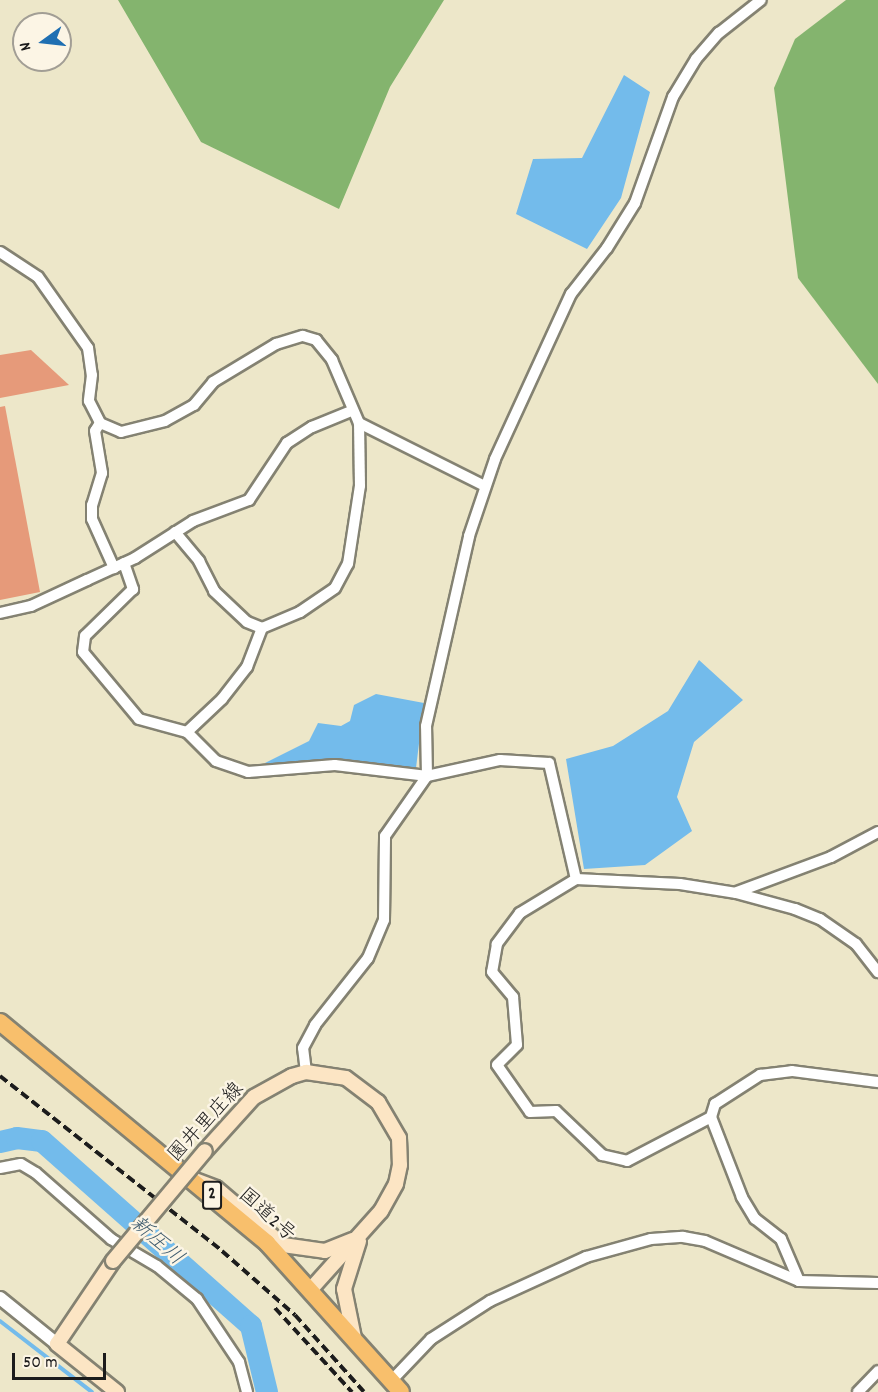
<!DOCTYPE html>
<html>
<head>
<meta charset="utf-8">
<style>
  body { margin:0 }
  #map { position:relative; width:878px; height:1392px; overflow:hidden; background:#ede7c9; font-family:Dekko,"Klee One",sans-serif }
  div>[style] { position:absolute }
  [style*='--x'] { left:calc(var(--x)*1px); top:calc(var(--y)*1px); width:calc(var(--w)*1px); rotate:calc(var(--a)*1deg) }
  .forest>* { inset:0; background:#84b46e }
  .water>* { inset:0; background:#73bbeb }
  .stream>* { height:4px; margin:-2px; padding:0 2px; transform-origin:2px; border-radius:2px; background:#73bbeb }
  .river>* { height:22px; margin:-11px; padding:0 11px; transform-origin:11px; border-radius:11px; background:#73bbeb }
  .building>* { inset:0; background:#e69a7a }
  .roads { filter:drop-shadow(2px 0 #848272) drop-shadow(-2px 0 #848272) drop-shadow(0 2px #848272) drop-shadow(0 -2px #848272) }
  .minor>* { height:10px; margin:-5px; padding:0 5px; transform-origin:5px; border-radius:5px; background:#fff }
  .tertiary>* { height:12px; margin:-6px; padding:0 6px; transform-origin:6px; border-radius:6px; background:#fff }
  .secondary>* { height:14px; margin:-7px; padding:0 7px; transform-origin:7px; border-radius:7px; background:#fce5c4 }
  .trunk>* { height:16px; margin:-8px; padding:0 8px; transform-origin:8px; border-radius:8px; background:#f8bf6c }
  .rail>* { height:4px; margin-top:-2px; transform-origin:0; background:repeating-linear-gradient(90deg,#1c1c1c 0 9px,transparent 0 13.5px) }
  .bridges { filter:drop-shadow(2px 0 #848272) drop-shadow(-2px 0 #848272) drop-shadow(0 2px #848272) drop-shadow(0 -2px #848272) }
  .secondary-bridge>* { height:14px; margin:-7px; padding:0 7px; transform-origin:7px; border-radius:7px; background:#fce5c4 }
  span { translate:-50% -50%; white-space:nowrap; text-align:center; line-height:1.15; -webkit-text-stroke:5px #fcf5e5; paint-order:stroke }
  .shield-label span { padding:2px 4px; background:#fcf5e5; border:2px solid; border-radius:4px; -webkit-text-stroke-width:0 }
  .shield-label { font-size:18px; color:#1c1c1c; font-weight:700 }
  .street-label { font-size:20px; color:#1c1c1c }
  .water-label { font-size:21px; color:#3f5c6f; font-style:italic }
  .north { position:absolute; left:12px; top:12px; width:60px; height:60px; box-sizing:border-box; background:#fcf5e5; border:2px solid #a29e95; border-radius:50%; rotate:255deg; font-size:16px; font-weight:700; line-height:24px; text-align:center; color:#1c1c1c }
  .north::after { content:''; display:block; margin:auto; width:21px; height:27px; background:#1f6fb2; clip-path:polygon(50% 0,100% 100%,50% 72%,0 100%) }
  .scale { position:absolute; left:12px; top:1353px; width:94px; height:27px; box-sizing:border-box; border:3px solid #1c1c1c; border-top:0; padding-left:8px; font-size:18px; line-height:21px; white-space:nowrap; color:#1c1c1c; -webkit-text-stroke:4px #fcf5e5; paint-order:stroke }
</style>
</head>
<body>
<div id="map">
  <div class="forest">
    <i style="clip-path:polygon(118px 0,444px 0,390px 87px,339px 209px,201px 142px)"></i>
    <i style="clip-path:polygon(846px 0,878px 0,878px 384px,798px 278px,774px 88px,795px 39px)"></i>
  </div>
  <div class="water">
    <i style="clip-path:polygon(624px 75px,650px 92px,621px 198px,587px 249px,516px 214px,533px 159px,582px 158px)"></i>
    <i style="clip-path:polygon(699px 660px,743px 700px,694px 742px,677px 797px,692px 831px,645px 865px,584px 869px,566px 759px,613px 746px,668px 711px)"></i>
    <i style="clip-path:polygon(376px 694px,424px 703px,416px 768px,353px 762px,274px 767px,265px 763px,309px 741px,318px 723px,341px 726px,350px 721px,354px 705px)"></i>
  </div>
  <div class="stream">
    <i style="--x:0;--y:1321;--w:116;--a:37.7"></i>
  </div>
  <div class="river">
    <i style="--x:0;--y:1142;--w:17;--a:-13"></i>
    <i style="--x:17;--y:1138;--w:25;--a:7"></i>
    <i style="--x:42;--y:1141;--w:279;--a:41.5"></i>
    <i style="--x:251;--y:1326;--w:68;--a:76.4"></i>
  </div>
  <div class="building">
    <i style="clip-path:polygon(31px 350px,69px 385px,0 398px,0 355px)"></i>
    <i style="clip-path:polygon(5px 406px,40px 592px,0 600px,0 407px)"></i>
  </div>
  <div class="roads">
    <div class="minor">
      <i style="--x:0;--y:252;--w:45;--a:33.3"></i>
      <i style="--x:38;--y:277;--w:87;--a:54.8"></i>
      <i style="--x:88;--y:348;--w:27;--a:82"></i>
      <i style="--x:92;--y:375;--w:26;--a:97"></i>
      <i style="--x:89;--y:401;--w:25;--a:63"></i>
      <i style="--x:100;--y:423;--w:23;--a:23"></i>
      <i style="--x:121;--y:432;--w:45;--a:-14"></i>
      <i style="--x:165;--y:421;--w:33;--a:-29"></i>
      <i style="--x:194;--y:405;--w:30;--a:-50"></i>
      <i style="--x:213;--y:382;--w:74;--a:-31.1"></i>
      <i style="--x:276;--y:344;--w:28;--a:-17"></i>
      <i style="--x:303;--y:336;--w:14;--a:17"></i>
      <i style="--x:316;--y:340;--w:26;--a:51"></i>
      <i style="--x:332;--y:360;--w:69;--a:66.8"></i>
      <i style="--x:359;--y:423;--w:141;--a:26.6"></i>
      <i style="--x:100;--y:423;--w:9;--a:122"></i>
      <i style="--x:95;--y:431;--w:43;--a:80.5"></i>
      <i style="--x:102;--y:473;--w:34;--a:107"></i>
      <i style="--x:92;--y:505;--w:14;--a:90"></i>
      <i style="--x:92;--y:519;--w:54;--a:65.8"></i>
      <i style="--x:175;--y:532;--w:38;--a:50"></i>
      <i style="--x:199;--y:561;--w:34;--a:63"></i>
      <i style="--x:214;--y:591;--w:45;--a:43.2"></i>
      <i style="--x:247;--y:622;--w:16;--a:22"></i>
      <i style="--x:262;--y:628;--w:41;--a:-22.8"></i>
      <i style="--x:300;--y:612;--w:42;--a:-34.4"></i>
      <i style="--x:335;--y:588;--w:27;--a:-62"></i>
      <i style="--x:348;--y:564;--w:79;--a:-81.3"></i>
      <i style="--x:360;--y:486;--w:63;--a:-90.9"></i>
      <i style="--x:124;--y:563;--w:28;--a:71"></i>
      <i style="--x:133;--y:589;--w:67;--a:135.6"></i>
      <i style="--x:85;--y:636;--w:16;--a:97"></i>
      <i style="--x:83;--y:652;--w:87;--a:50.1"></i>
      <i style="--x:139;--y:719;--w:50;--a:15.2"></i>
      <i style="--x:187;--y:732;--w:41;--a:45"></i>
      <i style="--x:216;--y:761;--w:34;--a:19"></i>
      <i style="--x:248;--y:772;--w:87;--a:-4.6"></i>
      <i style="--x:335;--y:765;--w:93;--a:6.8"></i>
      <i style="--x:427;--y:776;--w:75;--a:-12.4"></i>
      <i style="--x:500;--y:760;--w:49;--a:3.5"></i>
      <i style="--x:549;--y:763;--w:119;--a:76.9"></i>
      <i style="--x:576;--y:879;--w:104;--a:2.8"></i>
      <i style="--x:680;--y:884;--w:57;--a:9.1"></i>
      <i style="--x:736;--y:893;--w:61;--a:15.2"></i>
      <i style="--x:795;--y:909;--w:27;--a:22"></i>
      <i style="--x:820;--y:919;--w:44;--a:34.8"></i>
      <i style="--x:856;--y:944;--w:36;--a:52"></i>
      <i style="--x:0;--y:613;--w:32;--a:-13"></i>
      <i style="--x:31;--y:606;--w:62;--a:-24.9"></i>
      <i style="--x:87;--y:580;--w:53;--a:-24.6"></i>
      <i style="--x:135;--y:558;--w:69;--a:-32.5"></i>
      <i style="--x:193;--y:521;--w:60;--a:-20.6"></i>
      <i style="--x:249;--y:500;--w:69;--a:-56.3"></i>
      <i style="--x:287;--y:443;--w:30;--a:-33"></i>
      <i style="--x:312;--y:427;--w:42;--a:-22.3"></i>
      <i style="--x:187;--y:732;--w:48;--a:-43.3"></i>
      <i style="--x:222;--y:699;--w:41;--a:-52"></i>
      <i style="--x:247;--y:667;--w:42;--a:-69"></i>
      <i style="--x:576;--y:879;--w:66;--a:148.7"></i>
      <i style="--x:520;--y:913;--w:39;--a:127"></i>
      <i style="--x:497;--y:944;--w:28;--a:100"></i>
      <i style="--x:492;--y:972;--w:33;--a:50"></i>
      <i style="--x:513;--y:997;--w:48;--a:85.2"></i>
      <i style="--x:517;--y:1045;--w:28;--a:135"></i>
      <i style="--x:497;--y:1065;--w:57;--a:54.9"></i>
      <i style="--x:530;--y:1112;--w:26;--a:-2"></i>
      <i style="--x:556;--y:1111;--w:64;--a:43.7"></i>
      <i style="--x:602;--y:1155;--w:26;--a:13"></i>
      <i style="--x:627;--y:1161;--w:95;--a:-27.6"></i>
      <i style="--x:737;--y:892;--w:100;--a:-20.4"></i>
      <i style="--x:831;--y:857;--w:53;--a:-28"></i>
      <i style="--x:306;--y:1072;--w:24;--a:-97"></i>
      <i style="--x:303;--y:1048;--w:26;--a:-62"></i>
      <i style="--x:315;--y:1025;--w:85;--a:-51.7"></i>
      <i style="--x:368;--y:958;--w:41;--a:-67.2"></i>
      <i style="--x:384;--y:920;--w:84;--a:-89.3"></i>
      <i style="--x:385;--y:836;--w:73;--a:-55"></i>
      <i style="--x:427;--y:776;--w:50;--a:-91.1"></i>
      <i style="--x:426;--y:726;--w:195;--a:-77.2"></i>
      <i style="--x:469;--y:536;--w:81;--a:-71.3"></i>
      <i style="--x:495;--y:459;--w:182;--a:-65.3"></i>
      <i style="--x:571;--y:294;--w:58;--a:-52"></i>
      <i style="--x:607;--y:248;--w:53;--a:-58.1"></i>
      <i style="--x:635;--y:203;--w:113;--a:-70.3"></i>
      <i style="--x:673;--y:97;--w:44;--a:-58.8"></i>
      <i style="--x:696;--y:59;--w:35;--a:-49"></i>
      <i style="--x:719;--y:33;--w:53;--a:-38.2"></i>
      <i style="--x:0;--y:1168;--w:21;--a:-11"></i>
      <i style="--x:21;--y:1164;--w:17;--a:31"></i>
      <i style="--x:36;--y:1173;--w:100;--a:41.3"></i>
      <i style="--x:111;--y:1239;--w:53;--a:30.4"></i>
      <i style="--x:157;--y:1266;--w:52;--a:39.5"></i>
      <i style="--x:197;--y:1299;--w:76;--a:56.3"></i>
      <i style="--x:239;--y:1362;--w:31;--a:75"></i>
      <i style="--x:799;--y:1281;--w:46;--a:-113.2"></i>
      <i style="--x:781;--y:1239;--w:33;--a:-142"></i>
      <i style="--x:755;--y:1219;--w:26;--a:-121"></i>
      <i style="--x:742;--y:1197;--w:86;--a:-111.2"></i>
      <i style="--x:711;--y:1117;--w:14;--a:-73"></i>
      <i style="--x:715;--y:1104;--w:54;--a:-32.8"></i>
      <i style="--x:760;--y:1075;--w:32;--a:-7"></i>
      <i style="--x:792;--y:1071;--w:87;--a:7.3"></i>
      <i style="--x:392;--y:1380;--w:57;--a:-46.4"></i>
      <i style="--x:431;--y:1339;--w:70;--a:-32.8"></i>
      <i style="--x:490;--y:1301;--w:106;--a:-24.6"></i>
      <i style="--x:586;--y:1257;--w:67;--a:-15.5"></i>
      <i style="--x:651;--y:1239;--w:32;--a:-4"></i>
      <i style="--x:683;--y:1237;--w:22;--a:10"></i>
      <i style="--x:705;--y:1241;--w:102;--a:23.1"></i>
      <i style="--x:799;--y:1281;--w:79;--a:1.5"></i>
      <i style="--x:858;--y:1392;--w:29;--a:-46"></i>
    </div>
    <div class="tertiary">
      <i style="--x:0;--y:1298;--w:73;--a:38.9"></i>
    </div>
    <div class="secondary">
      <i style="--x:205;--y:1151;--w:73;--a:-47.8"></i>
      <i style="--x:254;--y:1097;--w:43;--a:-28.9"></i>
      <i style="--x:292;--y:1076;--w:15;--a:-16"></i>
      <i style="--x:306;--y:1072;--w:40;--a:8.5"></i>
      <i style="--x:346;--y:1078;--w:40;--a:37"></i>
      <i style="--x:378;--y:1102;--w:42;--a:59.7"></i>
      <i style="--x:399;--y:1138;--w:27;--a:88"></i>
      <i style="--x:400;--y:1165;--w:19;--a:102"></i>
      <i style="--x:396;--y:1184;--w:31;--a:119"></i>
      <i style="--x:381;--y:1211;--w:105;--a:131.9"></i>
      <i style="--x:195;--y:1180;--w:22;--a:21"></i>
      <i style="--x:216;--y:1188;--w:88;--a:40.4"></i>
      <i style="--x:283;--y:1245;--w:42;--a:8.1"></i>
      <i style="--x:325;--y:1251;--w:29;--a:-22"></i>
      <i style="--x:113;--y:1261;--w:100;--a:124"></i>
      <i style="--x:57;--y:1344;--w:77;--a:38.7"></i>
      <i style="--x:354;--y:1338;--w:50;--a:-101.5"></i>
      <i style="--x:344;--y:1289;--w:50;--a:-72.6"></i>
    </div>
    <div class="trunk">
      <i style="--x:0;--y:1022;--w:347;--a:39.6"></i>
      <i style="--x:267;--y:1243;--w:200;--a:48"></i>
    </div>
  </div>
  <div class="rail">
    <i style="--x:0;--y:1076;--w:283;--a:38.2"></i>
    <i style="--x:222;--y:1251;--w:97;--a:41.2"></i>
    <i style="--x:295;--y:1315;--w:103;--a:48.1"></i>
    <i style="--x:275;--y:1308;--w:114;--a:47.5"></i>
  </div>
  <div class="bridges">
    <div class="secondary-bridge">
      <i style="--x:113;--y:1261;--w:143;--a:-50.1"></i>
    </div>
  </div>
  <div class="shield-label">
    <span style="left:212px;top:1195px">2</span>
  </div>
  <div class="street-label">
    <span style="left:207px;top:1123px;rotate:-47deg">園井里庄線</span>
    <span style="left:266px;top:1216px;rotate:42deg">国道2号</span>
  </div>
  <div class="water-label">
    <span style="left:156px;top:1242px;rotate:41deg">新圧川</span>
  </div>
  <div class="north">N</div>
  <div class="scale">50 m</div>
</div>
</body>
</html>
